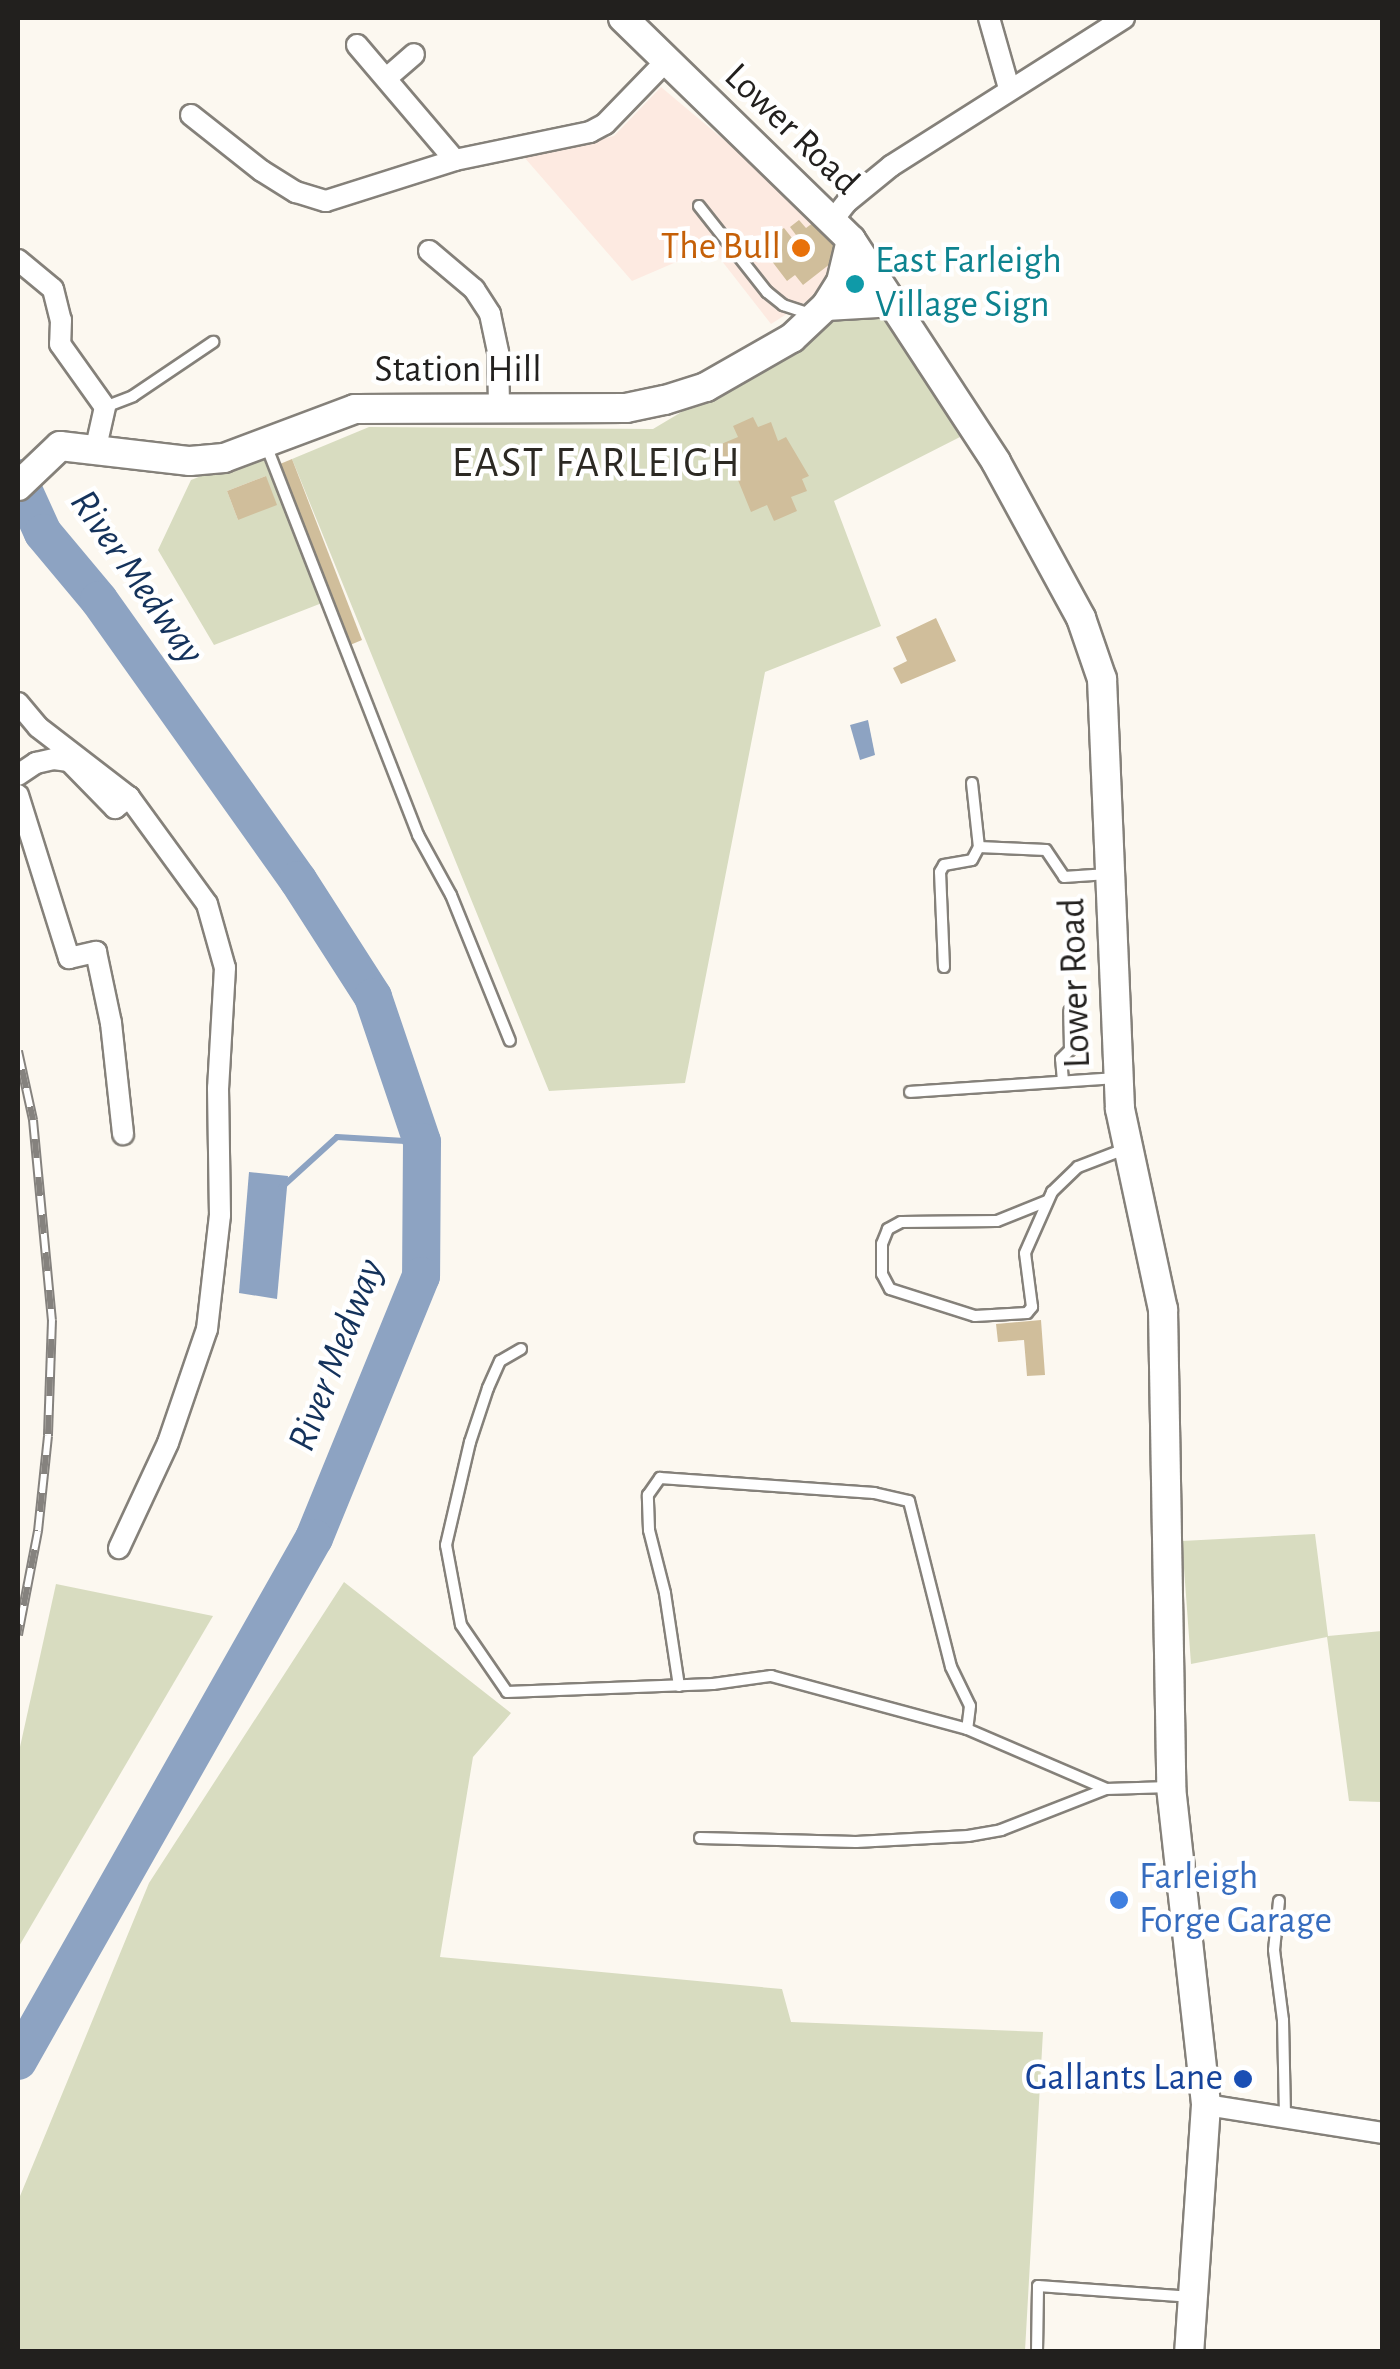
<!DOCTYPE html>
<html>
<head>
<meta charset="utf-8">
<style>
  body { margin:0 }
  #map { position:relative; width:1400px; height:2369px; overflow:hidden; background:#fcf8f0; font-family:"Alegreya Sans",sans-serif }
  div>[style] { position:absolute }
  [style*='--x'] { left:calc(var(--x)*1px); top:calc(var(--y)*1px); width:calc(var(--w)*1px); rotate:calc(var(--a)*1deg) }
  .commercial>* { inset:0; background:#fdeae1 }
  .green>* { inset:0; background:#d8dcc0 }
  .water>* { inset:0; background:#8da3c2 }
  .stream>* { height:6px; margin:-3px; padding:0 3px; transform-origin:3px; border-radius:3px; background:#8da3c2 }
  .river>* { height:38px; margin:-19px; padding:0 19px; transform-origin:19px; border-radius:19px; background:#8da3c2 }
  .building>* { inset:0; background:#d0be9b }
  .roads { filter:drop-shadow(2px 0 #85817a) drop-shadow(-2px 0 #85817a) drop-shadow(0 2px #85817a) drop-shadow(0 -2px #85817a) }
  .lane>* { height:10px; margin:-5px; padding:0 5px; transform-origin:5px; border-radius:5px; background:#fff }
  .street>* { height:20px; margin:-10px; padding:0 10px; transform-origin:10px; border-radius:10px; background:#fff }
  .secondary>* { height:28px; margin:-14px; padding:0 14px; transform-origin:14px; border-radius:14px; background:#fff }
  .rail>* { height:10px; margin-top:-5px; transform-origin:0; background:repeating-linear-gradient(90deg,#fff 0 19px,#85827e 0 38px); box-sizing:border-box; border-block:2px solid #85827e }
  .dots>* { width:28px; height:28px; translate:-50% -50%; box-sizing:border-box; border:5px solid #fff; border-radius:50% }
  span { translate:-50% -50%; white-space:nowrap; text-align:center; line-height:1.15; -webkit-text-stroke:9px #fff; paint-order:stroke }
  .street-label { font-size:38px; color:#22201e }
  .food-label { font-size:38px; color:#c56008 }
  .right { translate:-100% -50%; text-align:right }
  .culture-label { font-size:38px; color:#0d838f }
  .left { translate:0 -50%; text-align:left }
  .shop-label { font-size:38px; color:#366cbe }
  .transit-label { font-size:38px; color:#164399 }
  .water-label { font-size:40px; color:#14325b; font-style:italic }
  .quarter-label { font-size:42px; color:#2c2923; letter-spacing:2.5px }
  .frame { position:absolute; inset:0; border:20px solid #22201e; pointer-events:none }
</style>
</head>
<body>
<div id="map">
  <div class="commercial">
    <i style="clip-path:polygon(661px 87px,818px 219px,844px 253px,815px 296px,771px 324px,711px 247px,632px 281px,524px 157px,614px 136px)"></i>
  </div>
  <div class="green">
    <i style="clip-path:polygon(854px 309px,873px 318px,881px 314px,890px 325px,960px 437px,834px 501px,881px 626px,765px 672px,685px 1083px,549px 1091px,292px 459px,369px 427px,653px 429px)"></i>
    <i style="clip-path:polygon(evenodd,261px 453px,322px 603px,214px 645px,158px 550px,191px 480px,261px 453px,266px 476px,238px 520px,227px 491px,266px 476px)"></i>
    <i style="clip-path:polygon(1315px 1534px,1328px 1636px,1382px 1631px,1382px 1802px,1349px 1801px,1327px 1637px,1191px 1664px,1182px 1541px)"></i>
    <i style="clip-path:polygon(344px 1582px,511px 1713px,473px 1757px,440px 1957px,782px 1989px,791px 2022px,1043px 2032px,1025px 2351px,18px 2351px,18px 2201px,149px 1883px)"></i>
    <i style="clip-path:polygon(56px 1584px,213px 1616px,18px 1948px,18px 1756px)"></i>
  </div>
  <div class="water">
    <i style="clip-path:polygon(868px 720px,875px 755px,860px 760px,850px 725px)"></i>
    <i style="clip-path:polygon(249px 1172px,288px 1176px,277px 1299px,239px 1293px)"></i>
  </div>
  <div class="stream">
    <i style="--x:282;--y:1187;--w:74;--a:-42.3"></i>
    <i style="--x:337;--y:1137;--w:85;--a:3.4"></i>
  </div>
  <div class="river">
    <i style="--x:18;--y:478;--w:60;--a:65.6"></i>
    <i style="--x:43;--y:533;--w:87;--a:50.1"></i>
    <i style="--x:99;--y:600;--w:344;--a:54.6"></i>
    <i style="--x:298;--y:880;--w:139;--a:57.3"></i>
    <i style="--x:373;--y:997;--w:153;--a:71.3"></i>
    <i style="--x:422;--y:1142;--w:134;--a:90.4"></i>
    <i style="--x:421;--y:1276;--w:283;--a:112.2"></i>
    <i style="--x:314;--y:1538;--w:601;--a:119.51"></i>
  </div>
  <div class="building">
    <i style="clip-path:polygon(818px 219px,844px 253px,803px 285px,795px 275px,787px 281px,758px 243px,784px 228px,792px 238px,796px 235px,790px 227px,799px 220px,806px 228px)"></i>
    <i style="clip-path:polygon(753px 417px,758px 427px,771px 422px,778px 441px,786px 437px,809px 476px,802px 479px,807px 491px,791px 497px,797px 511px,774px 521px,767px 505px,751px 512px,731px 463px,723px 466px,714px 447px,738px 437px,733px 426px)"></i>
    <i style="clip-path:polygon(292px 459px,362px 640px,350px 645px,280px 464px)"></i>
    <i style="clip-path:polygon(266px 476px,277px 505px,238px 520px,227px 491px)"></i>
    <i style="clip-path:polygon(936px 618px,956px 661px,901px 684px,893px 668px,907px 661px,896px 637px)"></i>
    <i style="clip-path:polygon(1041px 1320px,1045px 1375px,1027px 1376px,1024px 1340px,998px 1342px,996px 1324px)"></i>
  </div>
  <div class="roads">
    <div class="lane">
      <i style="--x:699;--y:206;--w:110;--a:51.7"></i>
      <i style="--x:767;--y:292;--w:21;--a:39"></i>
      <i style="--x:783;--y:305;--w:28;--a:18"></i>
      <i style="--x:105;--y:407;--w:30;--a:-21"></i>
      <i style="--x:133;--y:396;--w:97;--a:-34"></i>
      <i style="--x:266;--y:445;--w:419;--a:68.7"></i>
      <i style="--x:418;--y:835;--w:68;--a:61.2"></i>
      <i style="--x:451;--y:895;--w:157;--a:68"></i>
      <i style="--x:972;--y:783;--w:64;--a:83.8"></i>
      <i style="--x:979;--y:847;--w:67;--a:2.6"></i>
      <i style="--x:1046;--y:850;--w:32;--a:56"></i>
      <i style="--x:1064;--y:877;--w:44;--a:-3.9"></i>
      <i style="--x:944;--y:967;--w:95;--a:-92.4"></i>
      <i style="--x:940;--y:872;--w:8;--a:-60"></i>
      <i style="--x:944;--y:865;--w:28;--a:-10"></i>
      <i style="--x:972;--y:860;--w:15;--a:-62"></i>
      <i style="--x:1063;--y:1081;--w:22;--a:-95"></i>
      <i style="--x:1061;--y:1059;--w:13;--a:-45"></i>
      <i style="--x:1070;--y:1050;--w:39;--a:-91"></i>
      <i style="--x:910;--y:1092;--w:206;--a:-3.9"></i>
      <i style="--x:1047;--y:1201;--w:54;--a:158.2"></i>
      <i style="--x:997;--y:1221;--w:96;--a:179.4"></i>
      <i style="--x:901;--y:1222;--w:15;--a:152"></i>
      <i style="--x:888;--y:1229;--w:16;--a:112"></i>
      <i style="--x:882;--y:1244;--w:30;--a:90"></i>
      <i style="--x:882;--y:1274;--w:17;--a:62"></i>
      <i style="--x:890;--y:1289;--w:89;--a:17.6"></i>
      <i style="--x:975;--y:1316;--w:52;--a:-3.3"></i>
      <i style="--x:1027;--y:1313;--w:8;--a:-50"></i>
      <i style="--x:1032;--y:1307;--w:54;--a:-97.4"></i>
      <i style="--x:1025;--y:1253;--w:67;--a:-66.1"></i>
      <i style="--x:1052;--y:1192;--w:36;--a:-44"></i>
      <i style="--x:1078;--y:1167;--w:50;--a:-21"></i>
      <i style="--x:521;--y:1349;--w:24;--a:150"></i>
      <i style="--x:500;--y:1361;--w:30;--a:114"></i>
      <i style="--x:488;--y:1388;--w:57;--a:108.4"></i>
      <i style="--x:470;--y:1442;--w:106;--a:103.1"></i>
      <i style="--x:446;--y:1545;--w:81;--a:79.4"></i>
      <i style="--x:461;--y:1625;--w:81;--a:55.5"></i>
      <i style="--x:507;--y:1692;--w:206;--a:-2.2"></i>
      <i style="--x:713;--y:1684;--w:59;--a:-7.9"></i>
      <i style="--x:771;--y:1676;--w:203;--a:15.1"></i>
      <i style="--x:967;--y:1729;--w:151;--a:23.3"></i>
      <i style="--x:679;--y:1686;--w:94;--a:-98.6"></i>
      <i style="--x:665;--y:1593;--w:65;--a:-104.3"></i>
      <i style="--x:649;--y:1530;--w:35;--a:-92"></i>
      <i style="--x:648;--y:1495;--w:21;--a:-55"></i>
      <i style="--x:660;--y:1478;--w:215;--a:4"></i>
      <i style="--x:874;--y:1493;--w:36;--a:13"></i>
      <i style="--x:909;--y:1501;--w:171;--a:75.8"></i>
      <i style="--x:951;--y:1667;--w:43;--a:64"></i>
      <i style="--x:970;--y:1706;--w:23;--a:97"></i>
      <i style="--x:700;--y:1838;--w:156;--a:1.5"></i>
      <i style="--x:856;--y:1842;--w:112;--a:-3.1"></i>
      <i style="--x:968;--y:1836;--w:34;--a:-10"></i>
      <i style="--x:1001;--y:1830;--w:113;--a:-21.3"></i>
      <i style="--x:1106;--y:1789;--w:64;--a:-1.8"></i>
      <i style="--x:1279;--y:1901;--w:49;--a:95.8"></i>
      <i style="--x:1274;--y:1950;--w:71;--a:82.7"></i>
      <i style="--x:1283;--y:2020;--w:97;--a:88.8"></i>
      <i style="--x:1037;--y:2352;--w:66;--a:-89.1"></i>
      <i style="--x:1038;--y:2286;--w:155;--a:4.1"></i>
    </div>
    <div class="street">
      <i style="--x:989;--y:18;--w:73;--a:74.1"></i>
      <i style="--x:357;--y:45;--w:151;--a:49.6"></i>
      <i style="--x:455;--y:160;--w:138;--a:-11.7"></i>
      <i style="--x:590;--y:132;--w:17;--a:-28"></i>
      <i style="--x:605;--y:124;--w:86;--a:-45.9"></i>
      <i style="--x:389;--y:76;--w:33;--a:-41"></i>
      <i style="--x:191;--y:115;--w:90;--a:38.3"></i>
      <i style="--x:262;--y:171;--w:40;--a:32"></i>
      <i style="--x:296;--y:192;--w:31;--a:17"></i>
      <i style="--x:326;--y:201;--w:135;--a:-17.6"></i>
      <i style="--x:832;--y:221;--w:24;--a:-52"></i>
      <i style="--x:847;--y:202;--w:57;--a:-39.3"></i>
      <i style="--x:891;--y:166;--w:276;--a:-32.4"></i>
      <i style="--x:429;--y:251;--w:59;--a:40.2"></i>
      <i style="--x:474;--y:289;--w:30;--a:57"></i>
      <i style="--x:490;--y:314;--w:40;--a:78"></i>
      <i style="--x:498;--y:353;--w:54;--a:88.9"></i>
      <i style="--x:18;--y:260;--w:45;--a:39.6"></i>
      <i style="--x:53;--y:289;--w:32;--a:76"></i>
      <i style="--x:61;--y:320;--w:24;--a:92"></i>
      <i style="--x:60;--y:344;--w:77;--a:54.5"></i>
      <i style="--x:105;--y:407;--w:41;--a:102.7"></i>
      <i style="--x:18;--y:703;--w:31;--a:50"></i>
      <i style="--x:38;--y:727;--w:115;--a:37.6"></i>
      <i style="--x:129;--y:797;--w:132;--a:53.9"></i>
      <i style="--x:207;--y:904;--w:66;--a:74.3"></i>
      <i style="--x:225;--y:968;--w:120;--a:93.3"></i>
      <i style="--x:218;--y:1088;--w:127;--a:89.1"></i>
      <i style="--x:220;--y:1215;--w:115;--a:96.5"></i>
      <i style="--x:207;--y:1329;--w:120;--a:108.9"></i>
      <i style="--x:168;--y:1443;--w:116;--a:115"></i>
      <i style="--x:18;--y:775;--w:22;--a:-34"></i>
      <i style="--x:36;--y:763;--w:18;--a:-13"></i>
      <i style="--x:54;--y:759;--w:15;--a:8"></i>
      <i style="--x:69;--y:761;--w:66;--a:45.6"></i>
      <i style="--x:115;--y:808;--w:18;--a:-38"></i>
      <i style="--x:18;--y:795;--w:171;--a:72.6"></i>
      <i style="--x:69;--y:958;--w:28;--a:-13"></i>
      <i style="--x:96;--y:952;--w:73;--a:78.1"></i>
      <i style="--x:111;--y:1023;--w:112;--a:83.8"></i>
      <i style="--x:1206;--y:2105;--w:178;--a:9"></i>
    </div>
    <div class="secondary">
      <i style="--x:623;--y:18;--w:318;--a:44.2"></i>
      <i style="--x:851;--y:240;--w:265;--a:56.8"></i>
      <i style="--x:996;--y:462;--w:178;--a:61.4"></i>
      <i style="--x:1081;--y:618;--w:65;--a:71"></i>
      <i style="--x:1102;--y:679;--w:430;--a:87.6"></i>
      <i style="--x:1120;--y:1109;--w:205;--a:77.9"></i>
      <i style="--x:1163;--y:1309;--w:478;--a:89"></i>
      <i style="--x:1171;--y:1787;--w:320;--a:83.7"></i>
      <i style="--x:1206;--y:2105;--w:248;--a:93.9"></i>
      <i style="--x:826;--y:306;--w:69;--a:-3.3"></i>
      <i style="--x:18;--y:486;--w:58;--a:-43.6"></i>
      <i style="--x:60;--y:446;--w:131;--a:6.6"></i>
      <i style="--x:190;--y:461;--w:34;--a:-5"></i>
      <i style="--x:224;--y:458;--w:140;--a:-20.5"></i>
      <i style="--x:355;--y:409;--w:271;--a:-0.2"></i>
      <i style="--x:626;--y:408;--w:40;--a:-12"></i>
      <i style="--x:665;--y:400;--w:43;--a:-17.6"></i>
      <i style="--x:706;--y:387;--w:99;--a:-29.7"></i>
      <i style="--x:792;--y:338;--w:47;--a:-43.3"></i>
      <i style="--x:826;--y:306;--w:28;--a:-58"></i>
      <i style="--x:841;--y:282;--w:43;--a:-76.6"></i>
    </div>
  </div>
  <div class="rail">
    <i style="--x:18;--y:1051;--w:71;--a:77.7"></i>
    <i style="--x:33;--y:1120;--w:201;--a:84.6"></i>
    <i style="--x:52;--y:1320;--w:116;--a:92"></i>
    <i style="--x:48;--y:1436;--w:96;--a:96"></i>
    <i style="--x:38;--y:1531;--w:106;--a:100.9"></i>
  </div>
  <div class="dots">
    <i style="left:801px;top:248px;background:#e8710a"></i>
    <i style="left:855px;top:284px;background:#0f9aa8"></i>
    <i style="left:1119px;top:1900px;background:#3f7fe0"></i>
    <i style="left:1243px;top:2079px;background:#1a4fb4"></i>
  </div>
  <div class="street-label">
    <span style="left:791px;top:130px;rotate:44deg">Lower Road</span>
    <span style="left:458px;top:371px">Station Hill</span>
    <span style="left:1076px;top:983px;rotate:-92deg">Lower Road</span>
  </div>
  <div class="food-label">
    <span class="right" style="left:781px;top:248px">The Bull</span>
  </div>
  <div class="culture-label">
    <span class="left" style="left:875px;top:284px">East Farleigh<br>Village Sign</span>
  </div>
  <div class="shop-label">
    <span class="left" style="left:1139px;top:1900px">Farleigh<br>Forge Garage</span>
  </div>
  <div class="transit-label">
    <span class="right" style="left:1223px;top:2079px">Gallants Lane</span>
  </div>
  <div class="water-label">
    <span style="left:137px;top:577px;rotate:55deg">River Medway</span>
    <span style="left:336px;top:1355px;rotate:-69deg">River Medway</span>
  </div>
  <div class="quarter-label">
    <span style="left:597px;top:463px">EAST FARLEIGH</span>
  </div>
  <div class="frame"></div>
</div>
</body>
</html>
